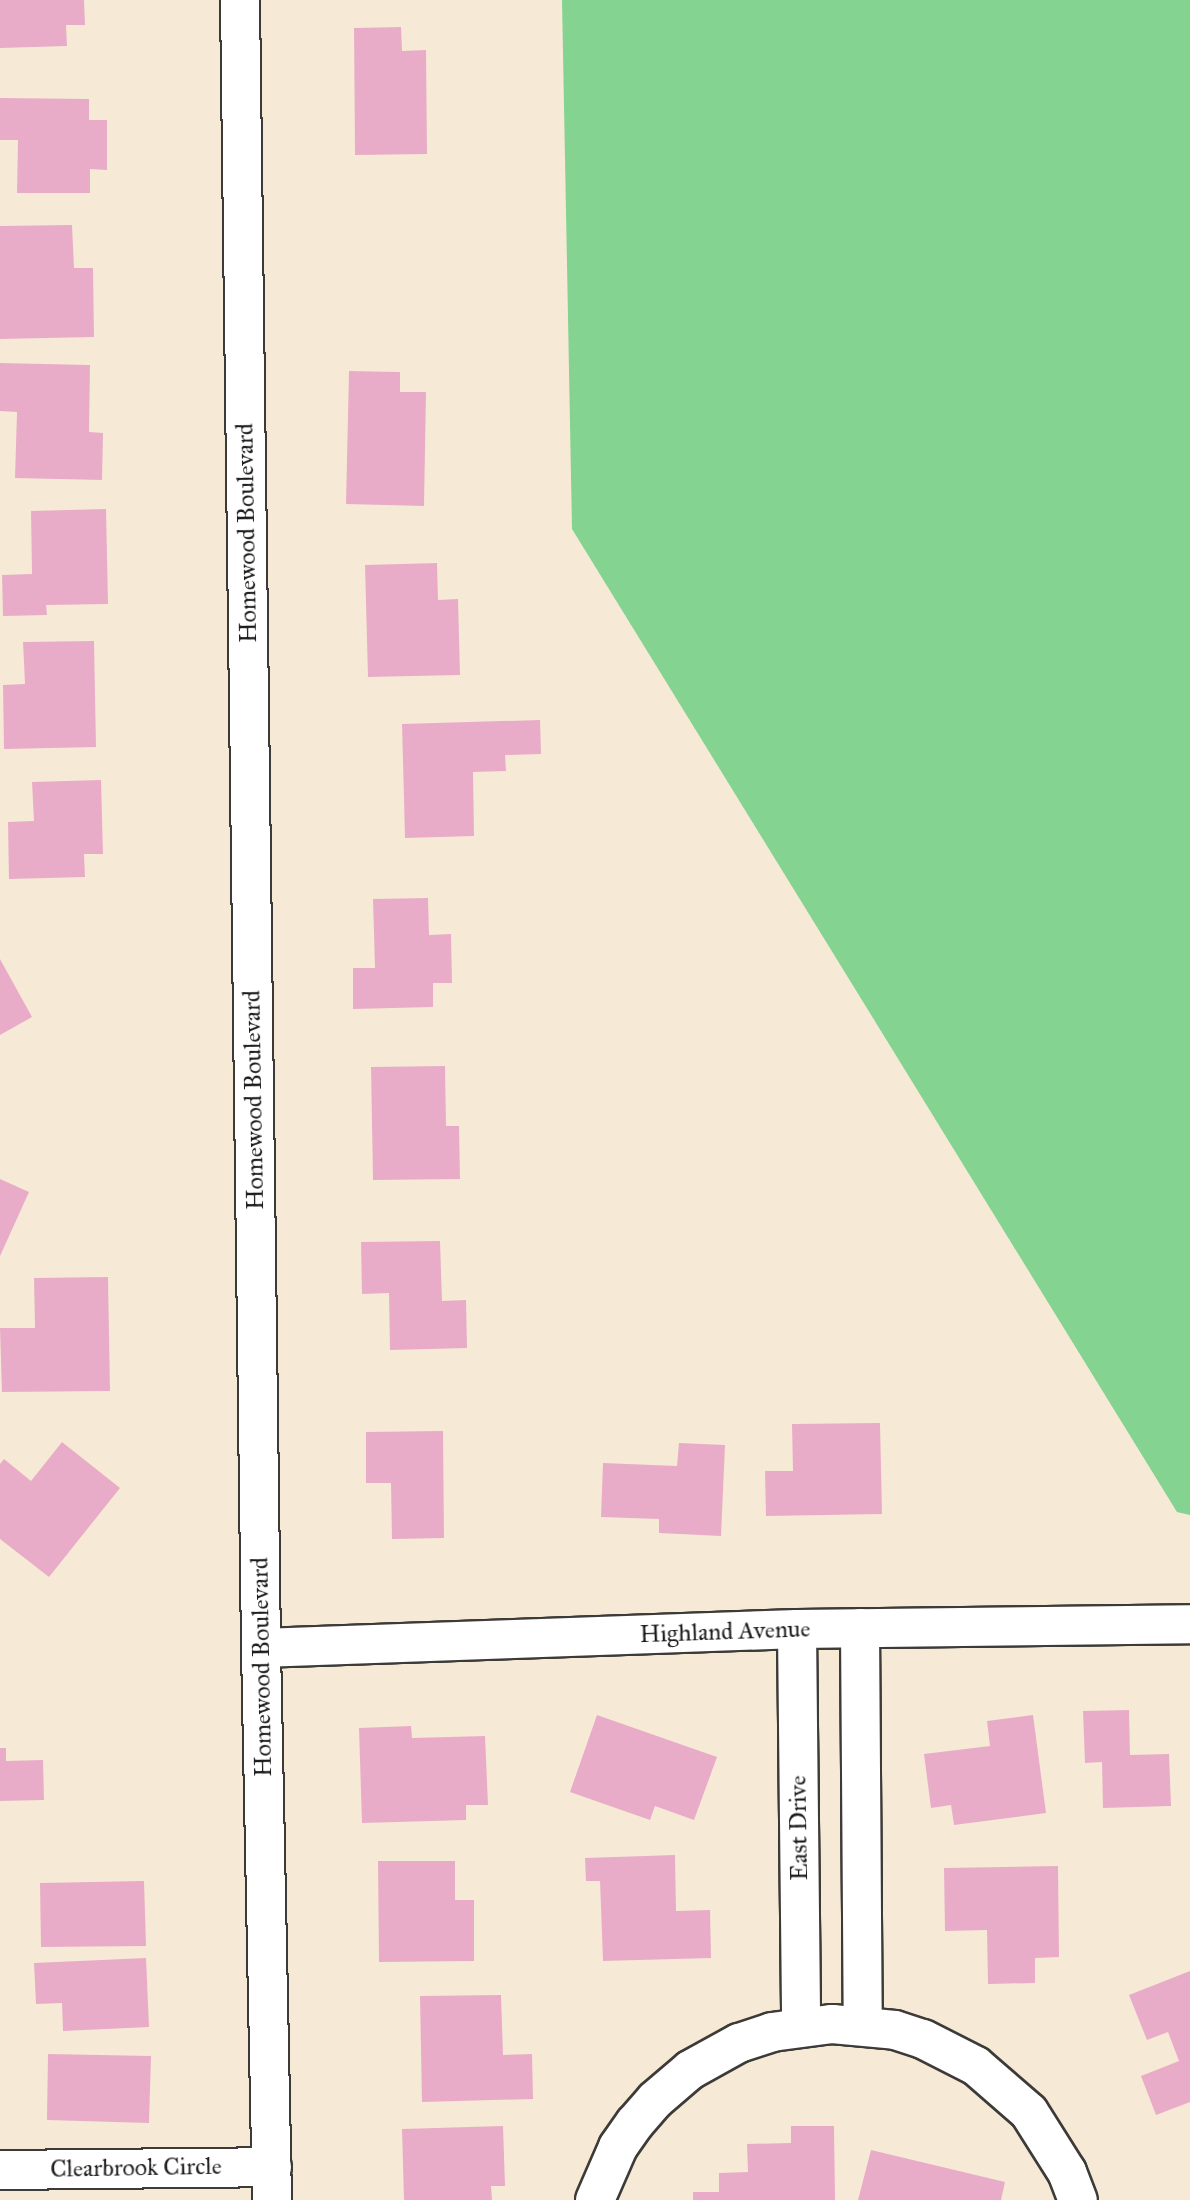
<!DOCTYPE html>
<html>
<head>
<meta charset="utf-8">
<style>
  body { margin:0 }
  #map { position:relative; width:1190px; height:2200px; overflow:hidden; background:#f6ead6; font-family:"IM FELL Great Primer",serif }
  div>[style] { position:absolute }
  [style*='--x'] { left:calc(var(--x)*1px); top:calc(var(--y)*1px); width:calc(var(--w)*1px); rotate:calc(var(--a)*1deg) }
  .green>* { inset:0; background:#85d391 }
  .building>* { inset:0; background:#e9acc8 }
  .roads { filter:drop-shadow(2px 0 #3d3b38) drop-shadow(-2px 0 #3d3b38) drop-shadow(0 2px #3d3b38) drop-shadow(0 -2px #3d3b38) }
  .minor>* { height:38px; margin:-19px; padding:0 19px; transform-origin:19px; border-radius:19px; background:#fff }
  span { translate:-50% -50%; white-space:nowrap; text-align:center; line-height:1.15; -webkit-text-stroke:5px #fff; paint-order:stroke }
  .street-label { font-size:24px; color:#1c1c1c }
</style>
</head>
<body>
<div id="map">
  <div class="green">
    <i style="clip-path:polygon(562px 0,1190px 0,1190px 1515px,1177px 1512px,572px 529px)"></i>
  </div>
  <div class="building">
    <i style="clip-path:polygon(0 0,84px 0,85px 25px,66px 25px,67px 46px,0 48px)"></i>
    <i style="clip-path:polygon(401px 27px,402px 51px,426px 50px,427px 154px,355px 155px,354px 28px)"></i>
    <i style="clip-path:polygon(0 98px,89px 99px,89px 120px,107px 120px,107px 170px,90px 169px,90px 193px,17px 193px,18px 140px,0 140px)"></i>
    <i style="clip-path:polygon(72px 225px,74px 268px,93px 268px,94px 337px,0 339px,0 226px)"></i>
    <i style="clip-path:polygon(0 363px,90px 365px,89px 432px,103px 433px,102px 480px,15px 478px,17px 412px,0 411px)"></i>
    <i style="clip-path:polygon(349px 371px,400px 372px,400px 392px,426px 392px,424px 506px,346px 504px)"></i>
    <i style="clip-path:polygon(106px 509px,108px 604px,46px 605px,47px 615px,3px 616px,2px 575px,32px 574px,31px 511px)"></i>
    <i style="clip-path:polygon(437px 563px,438px 600px,458px 599px,460px 675px,368px 677px,365px 565px)"></i>
    <i style="clip-path:polygon(94px 641px,96px 747px,4px 749px,3px 685px,25px 684px,23px 642px)"></i>
    <i style="clip-path:polygon(540px 720px,541px 754px,505px 755px,506px 771px,473px 772px,474px 836px,405px 838px,402px 724px)"></i>
    <i style="clip-path:polygon(101px 780px,103px 854px,84px 854px,85px 877px,9px 879px,8px 822px,34px 821px,32px 782px)"></i>
    <i style="clip-path:polygon(428px 898px,429px 935px,451px 934px,452px 983px,433px 983px,433px 1007px,353px 1009px,353px 968px,375px 968px,373px 899px)"></i>
    <i style="clip-path:polygon(0 959px,32px 1017px,0 1035px)"></i>
    <i style="clip-path:polygon(445px 1066px,446px 1126px,459px 1126px,460px 1179px,373px 1180px,371px 1067px)"></i>
    <i style="clip-path:polygon(0 1179px,29px 1192px,0 1256px)"></i>
    <i style="clip-path:polygon(440px 1241px,442px 1301px,466px 1300px,467px 1348px,390px 1350px,389px 1293px,362px 1294px,361px 1242px)"></i>
    <i style="clip-path:polygon(108px 1277px,110px 1391px,2px 1392px,0 1328px,35px 1328px,34px 1278px)"></i>
    <i style="clip-path:polygon(880px 1423px,882px 1514px,766px 1516px,765px 1471px,793px 1471px,792px 1424px)"></i>
    <i style="clip-path:polygon(443px 1431px,444px 1538px,392px 1539px,391px 1483px,366px 1483px,366px 1432px)"></i>
    <i style="clip-path:polygon(62px 1442px,120px 1488px,49px 1577px,0 1539px,0 1464px,4px 1459px,31px 1481px)"></i>
    <i style="clip-path:polygon(679px 1443px,725px 1445px,721px 1536px,659px 1533px,659px 1519px,601px 1517px,603px 1463px,677px 1466px)"></i>
    <i style="clip-path:polygon(1129px 1710px,1130px 1755px,1169px 1754px,1171px 1806px,1103px 1808px,1102px 1762px,1085px 1763px,1083px 1711px)"></i>
    <i style="clip-path:polygon(597px 1715px,717px 1757px,694px 1820px,655px 1806px,650px 1820px,570px 1792px)"></i>
    <i style="clip-path:polygon(1033px 1715px,1046px 1813px,954px 1825px,951px 1805px,931px 1808px,924px 1754px,990px 1746px,987px 1721px)"></i>
    <i style="clip-path:polygon(411px 1726px,412px 1738px,485px 1736px,488px 1805px,466px 1805px,466px 1820px,362px 1823px,359px 1728px)"></i>
    <i style="clip-path:polygon(0 1748px,6px 1748px,6px 1761px,43px 1760px,44px 1800px,0 1801px)"></i>
    <i style="clip-path:polygon(675px 1855px,676px 1911px,710px 1910px,711px 1958px,603px 1961px,600px 1881px,586px 1881px,585px 1858px)"></i>
    <i style="clip-path:polygon(378px 1861px,455px 1861px,455px 1900px,474px 1900px,474px 1961px,379px 1962px)"></i>
    <i style="clip-path:polygon(1058px 1866px,1059px 1957px,1035px 1958px,1035px 1983px,988px 1984px,987px 1930px,945px 1931px,944px 1868px)"></i>
    <i style="clip-path:polygon(144px 1881px,146px 1946px,41px 1947px,40px 1883px)"></i>
    <i style="clip-path:polygon(146px 1958px,149px 2027px,63px 2031px,62px 2003px,36px 2004px,34px 1963px)"></i>
    <i style="clip-path:polygon(1190px 1971px,1190px 2102px,1156px 2115px,1141px 2076px,1179px 2061px,1168px 2032px,1147px 2040px,1129px 1995px)"></i>
    <i style="clip-path:polygon(501px 1995px,503px 2055px,532px 2054px,533px 2099px,422px 2102px,420px 1996px)"></i>
    <i style="clip-path:polygon(48px 2054px,151px 2056px,149px 2123px,47px 2120px)"></i>
    <i style="clip-path:polygon(503px 2126px,505px 2186px,491px 2186px,492px 2200px,404px 2200px,402px 2129px)"></i>
    <i style="clip-path:polygon(791px 2126px,834px 2126px,835px 2200px,693px 2200px,693px 2192px,719px 2192px,719px 2173px,748px 2172px,747px 2144px,791px 2143px)"></i>
    <i style="clip-path:polygon(871px 2150px,1005px 2182px,1001px 2200px,858px 2200px)"></i>
  </div>
  <div class="roads">
    <div class="minor">
      <i style="--x:240;--y:0;--w:1648;--a:89.27"></i>
      <i style="--x:261;--y:1648;--w:552;--a:88.86"></i>
      <i style="--x:860;--y:1628;--w:397;--a:89.6"></i>
      <i style="--x:797;--y:1629;--w:397;--a:89.4"></i>
      <i style="--x:261;--y:1648;--w:536;--a:-2.03"></i>
      <i style="--x:797;--y:1629;--w:393;--a:-0.7"></i>
      <i style="--x:0;--y:2170;--w:272;--a:-0.6"></i>
      <i style="--x:595;--y:2200;--w:58;--a:-66.5"></i>
      <i style="--x:618;--y:2147;--w:29;--a:-55"></i>
      <i style="--x:635;--y:2123;--w:30;--a:-49"></i>
      <i style="--x:655;--y:2100;--w:46;--a:-40.6"></i>
      <i style="--x:690;--y:2070;--w:56;--a:-28.9"></i>
      <i style="--x:739;--y:2043;--w:35;--a:-18"></i>
      <i style="--x:772;--y:2032;--w:61;--a:-7.6"></i>
      <i style="--x:832;--y:2024;--w:63;--a:5.4"></i>
      <i style="--x:895;--y:2030;--w:29;--a:18"></i>
      <i style="--x:923;--y:2039;--w:59;--a:27"></i>
      <i style="--x:976;--y:2066;--w:70;--a:41"></i>
      <i style="--x:1029;--y:2112;--w:71;--a:57.7"></i>
      <i style="--x:1067;--y:2172;--w:30;--a:69"></i>
    </div>
  </div>
  <div class="street-label">
    <span style="left:247px;top:533px;rotate:-91deg">Homewood Boulevard</span>
    <span style="left:254px;top:1100px;rotate:-91deg">Homewood Boulevard</span>
    <span style="left:725px;top:1632px;rotate:-2deg">Highland Avenue</span>
    <span style="left:262px;top:1667px;rotate:-91deg">Homewood Boulevard</span>
    <span style="left:799px;top:1828px;rotate:-91deg">East Drive</span>
    <span style="left:136px;top:2168px;rotate:-1deg">Clearbrook Circle</span>
  </div>
</div>
</body>
</html>
